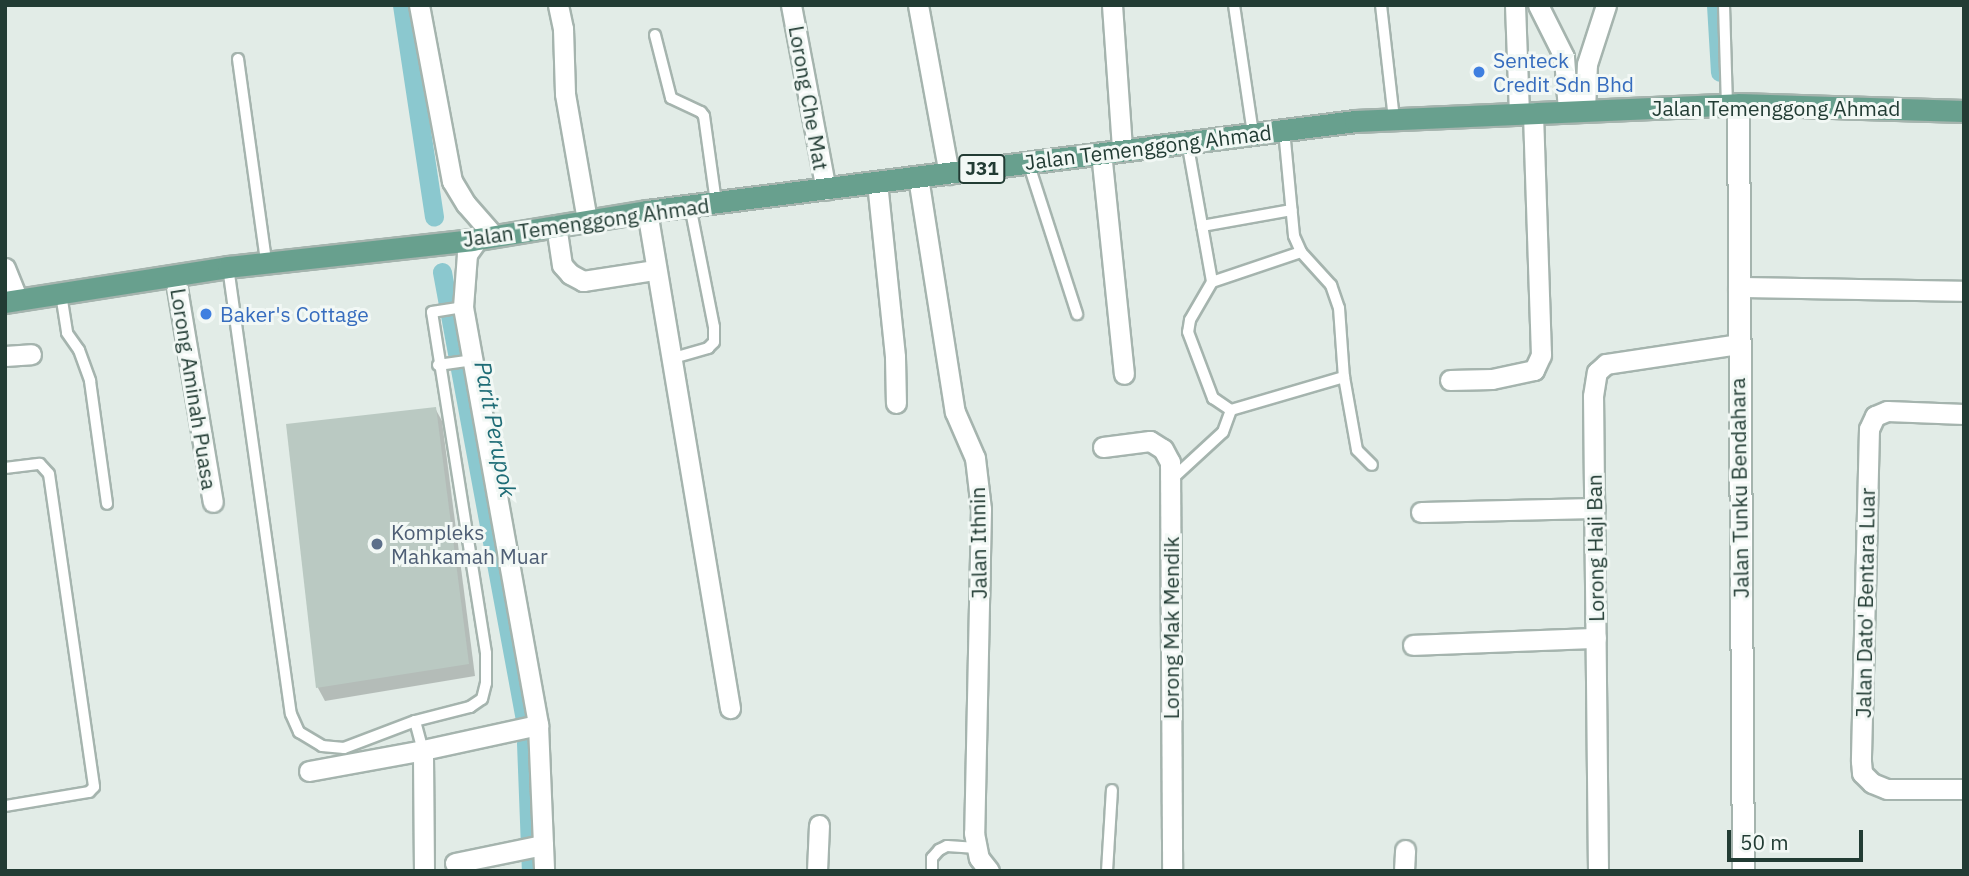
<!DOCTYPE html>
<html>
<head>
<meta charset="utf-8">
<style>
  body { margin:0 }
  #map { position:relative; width:1969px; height:876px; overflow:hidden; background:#e2ece7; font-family:"IBM Plex Sans",sans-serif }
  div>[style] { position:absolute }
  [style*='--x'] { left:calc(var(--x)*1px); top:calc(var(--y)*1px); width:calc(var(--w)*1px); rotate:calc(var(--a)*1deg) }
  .shadow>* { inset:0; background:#0003 }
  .canal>* { height:19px; margin:-9.5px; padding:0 9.5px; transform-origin:9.5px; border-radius:9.5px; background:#8bc8cf }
  .building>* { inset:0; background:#bac9c2 }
  .roads { filter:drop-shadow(2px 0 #a5b4ae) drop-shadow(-2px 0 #a5b4ae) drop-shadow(0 2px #a5b4ae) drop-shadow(0 -2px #a5b4ae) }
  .service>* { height:10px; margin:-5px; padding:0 5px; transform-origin:5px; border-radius:5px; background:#fff }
  .minor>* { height:19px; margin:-9.5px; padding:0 9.5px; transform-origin:9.5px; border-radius:9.5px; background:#fff }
  .tertiary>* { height:21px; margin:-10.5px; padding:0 10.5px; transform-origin:10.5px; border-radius:10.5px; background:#fff }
  .primary>* { height:21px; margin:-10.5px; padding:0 10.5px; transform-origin:10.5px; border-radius:10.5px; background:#68a08e }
  .dots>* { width:19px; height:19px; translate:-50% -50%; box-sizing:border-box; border:4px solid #f2f8f5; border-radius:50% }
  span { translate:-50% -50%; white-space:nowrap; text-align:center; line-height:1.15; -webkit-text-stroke:6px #f2f8f5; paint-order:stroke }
  .shield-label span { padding:2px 5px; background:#f2f8f5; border:2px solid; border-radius:5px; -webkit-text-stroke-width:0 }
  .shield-label { font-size:19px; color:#223c34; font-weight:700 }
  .shop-label { font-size:21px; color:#366cbe }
  .left { translate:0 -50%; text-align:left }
  .street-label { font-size:21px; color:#223c34 }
  .service-label { font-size:21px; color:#4e5e75 }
  .water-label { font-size:23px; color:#1e6c76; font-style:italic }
  .frame { position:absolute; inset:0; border:7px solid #223c34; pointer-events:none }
  .scale { position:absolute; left:1727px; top:830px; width:136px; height:32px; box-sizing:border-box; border:4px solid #223c34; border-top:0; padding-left:9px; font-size:21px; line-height:24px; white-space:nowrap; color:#223c34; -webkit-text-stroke:5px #f2f8f5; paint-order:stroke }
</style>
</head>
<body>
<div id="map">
  <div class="shadow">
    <i style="clip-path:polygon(435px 408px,442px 421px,475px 676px,325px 701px,318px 688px,288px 426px)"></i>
  </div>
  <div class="canal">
    <i style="--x:402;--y:5;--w:214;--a:81.4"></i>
    <i style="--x:1716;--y:5;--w:67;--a:86.6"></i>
    <i style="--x:442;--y:272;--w:454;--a:79.5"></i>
    <i style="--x:526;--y:743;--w:128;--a:87.8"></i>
  </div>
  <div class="building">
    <i style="clip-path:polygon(436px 407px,469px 664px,316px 688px,286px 424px)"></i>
  </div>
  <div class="roads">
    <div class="service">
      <i style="--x:1234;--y:5;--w:130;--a:81.6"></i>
      <i style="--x:1381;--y:5;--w:115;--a:83.5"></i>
      <i style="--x:1724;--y:5;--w:100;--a:88.3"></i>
      <i style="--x:655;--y:35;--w:65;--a:75.7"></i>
      <i style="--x:671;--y:98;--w:33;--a:25"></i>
      <i style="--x:701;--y:112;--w:5;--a:53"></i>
      <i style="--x:704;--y:116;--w:88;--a:82.1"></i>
      <i style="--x:238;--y:59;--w:205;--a:82.1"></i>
      <i style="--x:1284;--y:130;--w:106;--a:84.6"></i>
      <i style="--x:1294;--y:236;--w:17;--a:66"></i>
      <i style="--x:1301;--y:252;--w:45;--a:47.7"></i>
      <i style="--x:1331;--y:285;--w:24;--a:71"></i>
      <i style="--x:1339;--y:308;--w:69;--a:85.9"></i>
      <i style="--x:1344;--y:377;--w:74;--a:79.9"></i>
      <i style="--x:1357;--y:450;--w:21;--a:45"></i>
      <i style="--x:1187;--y:141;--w:143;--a:79.9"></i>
      <i style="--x:1028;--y:162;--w:160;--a:72.1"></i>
      <i style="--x:1202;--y:226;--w:91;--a:-10.1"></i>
      <i style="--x:1301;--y:252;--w:94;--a:161.4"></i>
      <i style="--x:1212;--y:282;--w:44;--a:120.1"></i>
      <i style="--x:1190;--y:320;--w:12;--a:99"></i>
      <i style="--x:1188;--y:332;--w:71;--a:69.3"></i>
      <i style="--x:1213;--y:398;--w:22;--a:34"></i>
      <i style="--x:1231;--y:410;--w:118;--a:-16.3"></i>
      <i style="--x:228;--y:267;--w:451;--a:82"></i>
      <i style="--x:291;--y:714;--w:20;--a:66"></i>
      <i style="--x:299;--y:732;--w:27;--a:31"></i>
      <i style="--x:322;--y:746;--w:22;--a:5"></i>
      <i style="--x:344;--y:748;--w:76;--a:-20.8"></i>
      <i style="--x:415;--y:721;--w:30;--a:75"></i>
      <i style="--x:61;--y:294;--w:39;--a:81"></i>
      <i style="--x:67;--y:333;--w:21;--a:55"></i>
      <i style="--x:79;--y:350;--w:33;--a:70"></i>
      <i style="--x:90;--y:381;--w:124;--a:82.1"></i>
      <i style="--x:670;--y:359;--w:40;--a:-16"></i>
      <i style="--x:708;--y:348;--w:8;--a:-45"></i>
      <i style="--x:714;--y:342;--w:15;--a:-90"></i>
      <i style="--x:714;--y:327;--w:123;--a:-101.2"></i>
      <i style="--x:438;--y:365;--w:34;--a:-8"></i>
      <i style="--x:5;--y:468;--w:35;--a:-7"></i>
      <i style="--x:40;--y:464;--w:13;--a:48"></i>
      <i style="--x:49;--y:474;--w:316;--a:81.8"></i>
      <i style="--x:94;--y:787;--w:7;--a:135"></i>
      <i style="--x:89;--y:792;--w:85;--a:170.5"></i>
      <i style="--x:1172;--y:479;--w:69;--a:-42.7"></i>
      <i style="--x:1223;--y:432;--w:23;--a:-70"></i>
      <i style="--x:415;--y:721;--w:57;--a:-14.3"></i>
      <i style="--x:470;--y:707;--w:14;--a:-34"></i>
      <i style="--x:482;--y:699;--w:16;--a:-76"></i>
      <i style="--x:486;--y:683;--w:30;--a:-90"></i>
      <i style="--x:486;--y:653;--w:345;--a:-99"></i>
      <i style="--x:432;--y:312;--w:31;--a:-9"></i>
      <i style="--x:932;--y:871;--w:13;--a:-90"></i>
      <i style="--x:932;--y:858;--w:11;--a:-49"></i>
      <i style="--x:939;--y:850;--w:9;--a:-27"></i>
      <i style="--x:947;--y:846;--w:30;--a:4"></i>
      <i style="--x:1107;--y:871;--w:81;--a:-86.5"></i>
    </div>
    <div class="minor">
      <i style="--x:419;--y:5;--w:179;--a:79.4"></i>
      <i style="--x:452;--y:181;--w:27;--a:59"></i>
      <i style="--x:466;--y:204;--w:43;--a:48.8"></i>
      <i style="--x:558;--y:5;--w:25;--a:78"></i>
      <i style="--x:563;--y:29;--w:65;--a:88.2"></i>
      <i style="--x:565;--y:94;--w:128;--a:80.1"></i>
      <i style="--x:791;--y:5;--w:188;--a:79.3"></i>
      <i style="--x:918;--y:5;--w:172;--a:79.6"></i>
      <i style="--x:1112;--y:5;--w:144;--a:86"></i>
      <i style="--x:1515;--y:5;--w:107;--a:87.9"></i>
      <i style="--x:1538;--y:5;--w:58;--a:63.4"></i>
      <i style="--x:1564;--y:57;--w:53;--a:85.7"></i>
      <i style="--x:1585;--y:109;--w:45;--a:-87.5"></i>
      <i style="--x:1587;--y:64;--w:62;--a:-72.1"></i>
      <i style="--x:1101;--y:152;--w:223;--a:84.1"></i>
      <i style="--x:918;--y:177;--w:238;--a:81.1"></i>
      <i style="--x:955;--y:412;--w:50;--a:66.5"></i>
      <i style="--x:975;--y:458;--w:51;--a:83.3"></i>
      <i style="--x:981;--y:509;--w:324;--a:91.2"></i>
      <i style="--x:974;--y:833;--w:25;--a:79"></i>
      <i style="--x:979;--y:858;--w:16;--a:52"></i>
      <i style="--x:877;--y:182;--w:176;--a:84.1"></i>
      <i style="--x:895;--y:357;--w:46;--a:88.8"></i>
      <i style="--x:647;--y:211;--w:504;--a:80.52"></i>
      <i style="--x:556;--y:225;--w:40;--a:81.5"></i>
      <i style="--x:562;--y:265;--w:12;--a:48"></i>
      <i style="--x:570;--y:274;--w:15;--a:28"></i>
      <i style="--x:583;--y:281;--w:73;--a:-8.7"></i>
      <i style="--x:478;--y:239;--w:19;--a:126"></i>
      <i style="--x:467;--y:254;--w:53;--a:94.3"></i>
      <i style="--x:463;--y:307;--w:425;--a:79.8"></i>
      <i style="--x:538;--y:725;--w:146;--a:87.6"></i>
      <i style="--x:5;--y:268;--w:35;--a:68"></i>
      <i style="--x:175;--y:276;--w:229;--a:80.5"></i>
      <i style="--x:1738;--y:287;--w:226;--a:1"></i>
      <i style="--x:5;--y:356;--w:26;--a:-4"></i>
      <i style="--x:1450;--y:380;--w:42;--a:-1.4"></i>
      <i style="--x:1492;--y:379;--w:43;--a:-12.1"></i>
      <i style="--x:1534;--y:370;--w:17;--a:-65"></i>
      <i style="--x:1541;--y:355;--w:243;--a:-91.9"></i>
      <i style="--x:1964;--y:414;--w:77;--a:-177.8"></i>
      <i style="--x:1887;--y:411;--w:13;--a:157"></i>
      <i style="--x:1875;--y:416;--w:14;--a:115"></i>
      <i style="--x:1869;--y:429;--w:332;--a:91.4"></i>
      <i style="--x:1861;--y:761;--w:12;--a:85"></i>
      <i style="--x:1862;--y:773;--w:14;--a:45"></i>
      <i style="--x:1872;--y:783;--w:16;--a:22"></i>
      <i style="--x:1887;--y:789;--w:77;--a:0"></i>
      <i style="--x:1103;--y:447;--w:47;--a:-7.3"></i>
      <i style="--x:1150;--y:441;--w:15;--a:32"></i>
      <i style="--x:1163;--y:449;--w:15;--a:62"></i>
      <i style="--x:1170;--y:462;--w:409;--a:89.7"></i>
      <i style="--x:1421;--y:512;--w:174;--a:-1.3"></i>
      <i style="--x:1413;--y:645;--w:183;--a:-2.2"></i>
      <i style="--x:309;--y:771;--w:116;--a:-10.4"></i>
      <i style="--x:455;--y:863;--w:90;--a:-11.6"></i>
      <i style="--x:424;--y:871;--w:121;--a:-90.5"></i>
      <i style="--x:423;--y:750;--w:118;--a:-12.3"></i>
      <i style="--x:817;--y:871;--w:46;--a:-87.5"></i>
      <i style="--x:1404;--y:871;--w:21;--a:-87"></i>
      <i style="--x:1598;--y:871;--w:475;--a:-90.6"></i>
      <i style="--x:1593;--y:396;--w:24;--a:-81"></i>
      <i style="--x:1597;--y:372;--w:12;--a:-42"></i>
      <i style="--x:1606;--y:364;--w:134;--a:-8.6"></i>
    </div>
    <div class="tertiary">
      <i style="--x:1738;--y:104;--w:767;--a:89.63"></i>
    </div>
    <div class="primary">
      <i style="--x:5;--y:302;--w:226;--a:-8.9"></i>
      <i style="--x:228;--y:267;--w:245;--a:-6.3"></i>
      <i style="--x:472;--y:240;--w:177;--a:-9.4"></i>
      <i style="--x:647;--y:211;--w:714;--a:-7.24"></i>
      <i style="--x:1355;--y:121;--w:383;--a:-2.5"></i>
      <i style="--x:1738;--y:104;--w:226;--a:1.8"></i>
    </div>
  </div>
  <div class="dots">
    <i style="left:1479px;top:72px;background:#3f7fe0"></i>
    <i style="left:206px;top:314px;background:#3f7fe0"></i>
    <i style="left:377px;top:544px;background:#5c6f8a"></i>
  </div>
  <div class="shield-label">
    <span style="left:982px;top:169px">J31</span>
  </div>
  <div class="shop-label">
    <span class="left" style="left:1493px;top:72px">Senteck<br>Credit Sdn Bhd</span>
    <span class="left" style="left:220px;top:314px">Baker's Cottage</span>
  </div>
  <div class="street-label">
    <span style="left:809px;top:98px;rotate:80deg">Lorong Che Mat</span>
    <span style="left:1776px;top:108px">Jalan Temenggong Ahmad</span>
    <span style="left:1148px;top:147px;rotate:-7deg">Jalan Temenggong Ahmad</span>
    <span style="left:586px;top:222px;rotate:-8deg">Jalan Temenggong Ahmad</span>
    <span style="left:194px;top:389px;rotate:81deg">Lorong Aminah Puasa</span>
    <span style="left:1739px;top:488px;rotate:-91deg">Jalan Tunku Bendahara</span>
    <span style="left:978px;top:543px;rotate:-91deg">Jalan Ithnin</span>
    <span style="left:1595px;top:548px;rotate:-91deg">Lorong Haji Ban</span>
    <span style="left:1865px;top:603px;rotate:-89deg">Jalan Dato' Bentara Luar</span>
    <span style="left:1171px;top:628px;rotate:-90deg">Lorong Mak Mendik</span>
  </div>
  <div class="service-label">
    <span class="left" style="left:391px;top:544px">Kompleks<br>Mahkamah Muar</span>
  </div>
  <div class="water-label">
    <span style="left:496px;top:429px;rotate:79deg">Parit Perupok</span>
  </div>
  <div class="frame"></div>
  <div class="scale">50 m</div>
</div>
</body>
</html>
